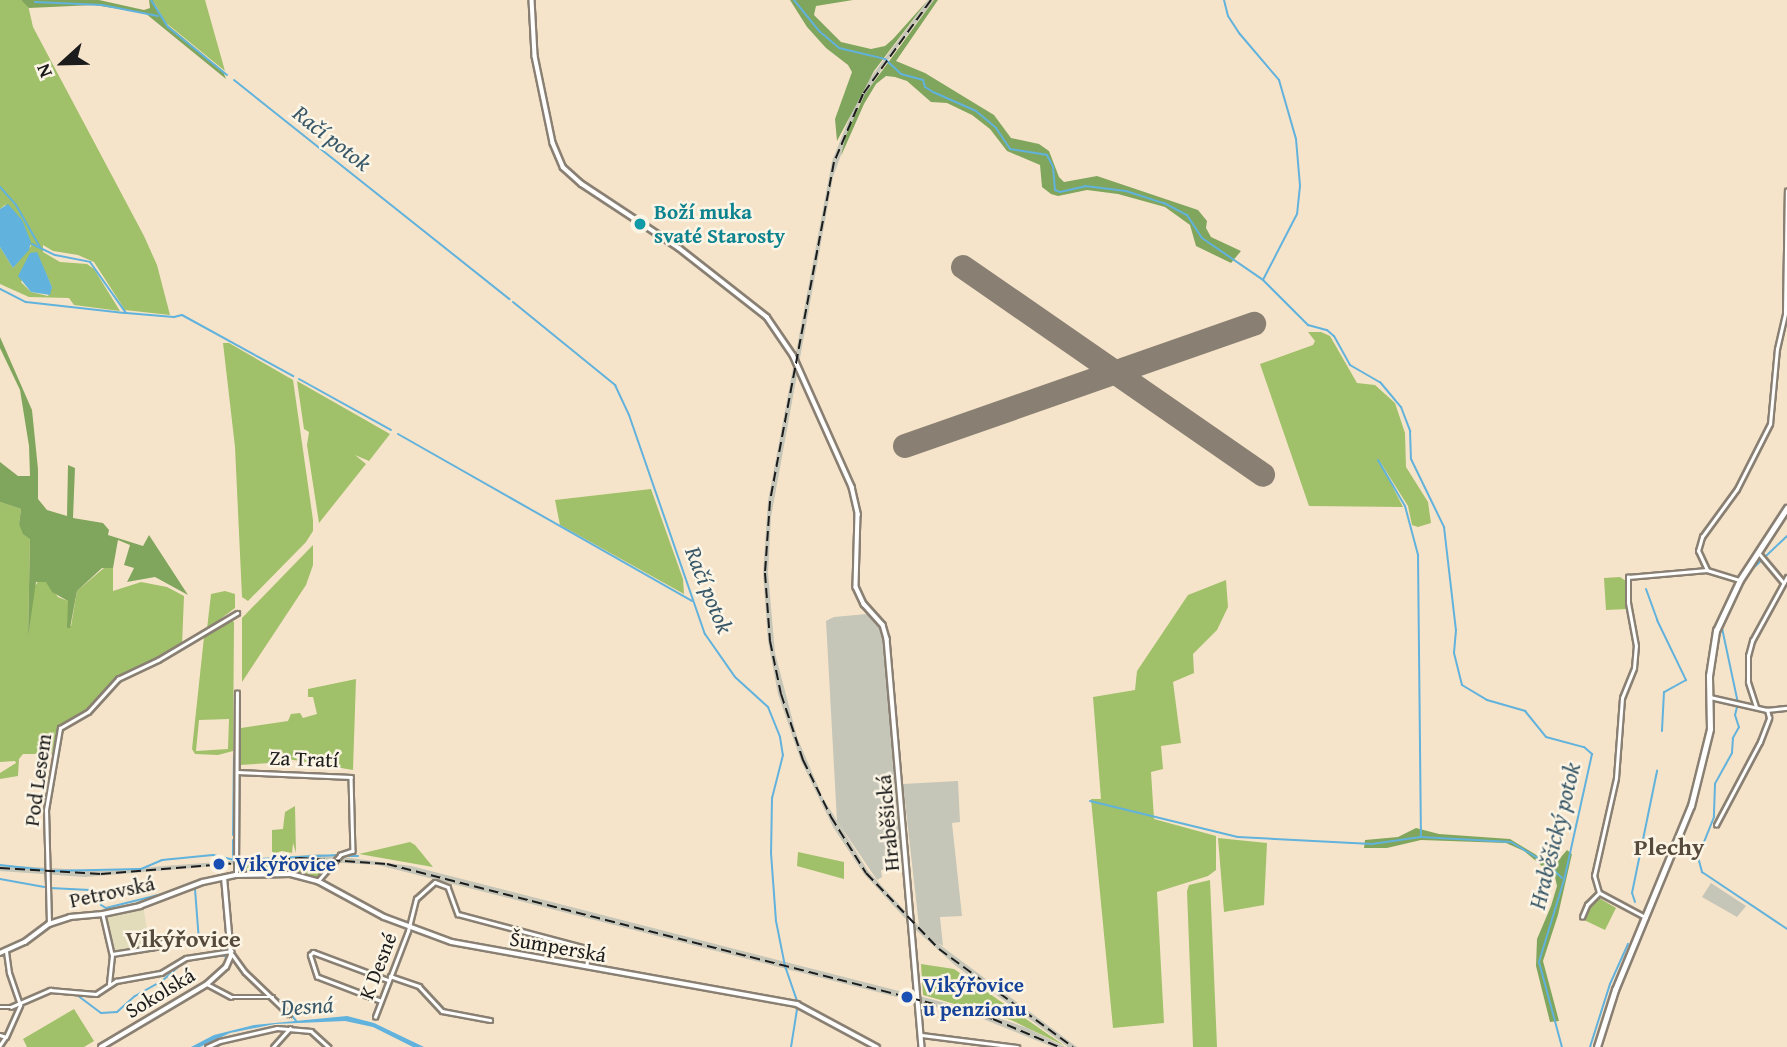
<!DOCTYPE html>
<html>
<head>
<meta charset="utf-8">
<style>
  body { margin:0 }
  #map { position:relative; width:1787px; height:1047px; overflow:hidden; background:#f6e4ca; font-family:"Gentium Book Plus",serif }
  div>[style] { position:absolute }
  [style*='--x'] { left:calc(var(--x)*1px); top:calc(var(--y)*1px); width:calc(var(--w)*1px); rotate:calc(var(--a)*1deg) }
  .built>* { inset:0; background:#e2dcba }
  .industrial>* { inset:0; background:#c5c5b8 }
  .green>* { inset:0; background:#a0c069 }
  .forest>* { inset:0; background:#80a65d }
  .water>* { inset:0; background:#61b2dc }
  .stream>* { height:2px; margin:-1px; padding:0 1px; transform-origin:1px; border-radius:1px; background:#61b2dc }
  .runway>* { height:24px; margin:-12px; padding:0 12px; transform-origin:12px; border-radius:12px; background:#898073 }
  .roads { filter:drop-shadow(2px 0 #898073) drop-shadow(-2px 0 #898073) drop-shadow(0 2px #898073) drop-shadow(0 -2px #898073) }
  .minor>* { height:2.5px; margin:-1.25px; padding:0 1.25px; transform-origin:1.25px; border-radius:1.25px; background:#fff }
  .tertiary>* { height:3.5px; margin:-1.75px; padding:0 1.75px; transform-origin:1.75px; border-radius:1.75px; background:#fff }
  .secondary>* { height:4.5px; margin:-2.25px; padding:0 2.25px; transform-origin:2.25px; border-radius:2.25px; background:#fff }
  .rail>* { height:2px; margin-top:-1px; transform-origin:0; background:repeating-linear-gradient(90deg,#1c1c1c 0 10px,transparent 0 15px) }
  .dots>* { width:19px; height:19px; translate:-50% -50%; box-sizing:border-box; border:4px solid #fcf5e5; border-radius:50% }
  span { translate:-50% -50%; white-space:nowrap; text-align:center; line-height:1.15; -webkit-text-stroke:5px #fcf5e5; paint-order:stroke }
  .culture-label { font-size:21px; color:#0d838f; font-weight:700 }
  .left { translate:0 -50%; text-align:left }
  .street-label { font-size:21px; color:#1c1c1c }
  .transit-label { font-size:21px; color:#164399; font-weight:700 }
  .water-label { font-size:23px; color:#385869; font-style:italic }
  .quarter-label { font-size:24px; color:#564a3d; font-weight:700 }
  .north { position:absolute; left:28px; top:28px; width:70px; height:70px; -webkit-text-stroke:5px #fcf5e5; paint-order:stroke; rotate:248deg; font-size:19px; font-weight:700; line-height:28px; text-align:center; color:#1c1c1c }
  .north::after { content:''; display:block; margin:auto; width:24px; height:32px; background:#1c1c1c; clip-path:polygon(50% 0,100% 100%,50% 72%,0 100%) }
</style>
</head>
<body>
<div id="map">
  <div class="built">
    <i style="clip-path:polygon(143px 906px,150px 946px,113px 951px,106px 916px)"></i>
  </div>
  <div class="industrial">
    <i style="clip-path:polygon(928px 0,934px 0,885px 64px,859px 105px,833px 177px,771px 517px,768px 573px,775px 653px,797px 737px,823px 798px,868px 871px,919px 926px,903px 784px,958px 781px,960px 822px,952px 823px,962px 916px,940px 917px,943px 946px,936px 942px,1077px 1047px,1068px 1047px,956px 966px,917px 931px,864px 874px,833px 827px,801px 761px,778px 694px,768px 641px,763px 573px,768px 501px,832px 161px,860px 92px)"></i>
    <i style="clip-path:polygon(867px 614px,880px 629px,884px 641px,905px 857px,900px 860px,901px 869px,881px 870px,882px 877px,877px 880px,837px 821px,826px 621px,834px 617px)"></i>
    <i style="clip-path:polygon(320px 854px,411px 866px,985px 1013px,1027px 1028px,1065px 1047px,1053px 1047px,983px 1019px,378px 865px,290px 860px,85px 877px,0 871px,0 865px,100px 871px)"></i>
    <i style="clip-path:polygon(1711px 883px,1746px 906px,1737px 917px,1702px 897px)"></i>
  </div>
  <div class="green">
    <i style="clip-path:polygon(evenodd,0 0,21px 0,28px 5px,33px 27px,144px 236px,157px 265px,170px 315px,125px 310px,94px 262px,78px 255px,53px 251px,43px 245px,43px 252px,60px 262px,87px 264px,94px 269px,120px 311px,74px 305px,69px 298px,29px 297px,0 284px,0 247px,13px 268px,31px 246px,5px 205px,0 209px,0 0,36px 252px,52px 287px,48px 296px,31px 292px,21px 282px,36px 252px)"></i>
    <i style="clip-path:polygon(153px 0,205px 0,225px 71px,165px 22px)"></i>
    <i style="clip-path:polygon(1308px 332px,1321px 332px,1330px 336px,1357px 383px,1375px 385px,1395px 403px,1405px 433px,1406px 467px,1428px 502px,1431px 523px,1418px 527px,1412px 525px,1408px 506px,1379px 460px,1403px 507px,1309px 506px,1260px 364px,1313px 345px,1315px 341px)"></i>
    <i style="clip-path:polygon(223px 343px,229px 343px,293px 380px,313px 520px,313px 531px,306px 542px,248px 601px,242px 597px,235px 447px)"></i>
    <i style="clip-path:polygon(297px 381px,390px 434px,369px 461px,355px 455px,366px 464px,319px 523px,307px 445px,309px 432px,304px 429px)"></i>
    <i style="clip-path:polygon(651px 489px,683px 579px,684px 594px,560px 525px,555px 500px)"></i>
    <i style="clip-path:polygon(0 502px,21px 509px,19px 524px,30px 538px,28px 636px,33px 589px,39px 580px,46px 581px,58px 597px,68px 601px,68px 626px,71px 626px,77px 591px,105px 567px,113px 568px,113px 591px,141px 582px,167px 587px,184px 596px,182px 645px,118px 677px,89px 709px,58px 728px,52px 754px,23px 754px,19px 759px,18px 776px,0 779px,0 773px,16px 763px,15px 761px,0 762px)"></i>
    <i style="clip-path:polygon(313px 545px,313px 565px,306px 585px,242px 682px,242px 618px)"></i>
    <i style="clip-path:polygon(1620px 577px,1626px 581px,1627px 609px,1606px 610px,1604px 578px)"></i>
    <i style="clip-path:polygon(1226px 580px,1228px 607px,1217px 630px,1193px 654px,1194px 673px,1173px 682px,1181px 743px,1161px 746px,1163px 769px,1151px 772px,1154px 819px,1216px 836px,1216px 870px,1208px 876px,1157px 892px,1164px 1023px,1113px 1028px,1091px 799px,1101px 799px,1093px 697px,1135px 690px,1137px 671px,1188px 595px)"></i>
    <i style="clip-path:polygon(225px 591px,235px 594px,235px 608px,207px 629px,211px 594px)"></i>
    <i style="clip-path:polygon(evenodd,231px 620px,234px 622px,233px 751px,218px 755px,195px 754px,192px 749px,204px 637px,231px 620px,229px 719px,228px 749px,196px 751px,199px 720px,229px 719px)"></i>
    <i style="clip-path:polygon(356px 679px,353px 770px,288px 759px,287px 762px,240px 765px,241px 728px,288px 721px,291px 714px,300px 713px,303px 718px,317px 714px,313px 697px,308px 697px,308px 689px)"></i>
    <i style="clip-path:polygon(295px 806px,296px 853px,293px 843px,292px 853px,282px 851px,272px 854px,272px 830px,283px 829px,285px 812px)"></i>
    <i style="clip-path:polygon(1218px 838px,1267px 843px,1264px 905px,1224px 912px)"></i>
    <i style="clip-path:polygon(410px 842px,415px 845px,433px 867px,359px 854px)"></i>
    <i style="clip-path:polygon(798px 852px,844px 862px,844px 879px,797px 866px)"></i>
    <i style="clip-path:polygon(266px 860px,309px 861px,333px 862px,317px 877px,293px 871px,238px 870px,238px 863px)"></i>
    <i style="clip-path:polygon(1210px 880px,1217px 1047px,1193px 1047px,1187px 891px,1189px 885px)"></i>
    <i style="clip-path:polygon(1599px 898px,1616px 908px,1605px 930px,1584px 920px,1590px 907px)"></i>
    <i style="clip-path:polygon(921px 964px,954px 969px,1065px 1046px,1011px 1020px,923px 995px)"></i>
    <i style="clip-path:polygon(74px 1009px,94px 1041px,84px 1047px,27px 1047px,23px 1039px)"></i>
  </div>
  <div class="forest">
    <i style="clip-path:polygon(21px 0,99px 0,144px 10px,150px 8px,149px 0,153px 0,164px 22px,223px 71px,226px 79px,145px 13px,94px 5px,29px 8px)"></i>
    <i style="clip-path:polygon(790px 0,853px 0,816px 6px,814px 15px,841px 42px,871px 49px,885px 46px,893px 39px,928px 0,874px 71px,837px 141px,835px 119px,852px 72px,848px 65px,826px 48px,807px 27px)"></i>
    <i style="clip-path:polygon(934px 0,938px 0,896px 61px,925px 73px,994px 115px,1011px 138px,1039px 144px,1049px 151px,1059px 177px,1064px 182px,1097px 176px,1198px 210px,1207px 221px,1206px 228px,1211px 237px,1241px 251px,1231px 263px,1196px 246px,1190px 225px,1165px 207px,1118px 194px,1087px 190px,1058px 196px,1051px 194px,1042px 187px,1040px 165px,1007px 151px,990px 129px,972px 115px,947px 103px,931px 102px,907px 81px,895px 77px,886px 76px,876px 84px,864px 104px,841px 156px,846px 135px,865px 94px)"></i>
    <i style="clip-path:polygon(0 337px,32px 410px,38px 469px,38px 499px,47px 510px,67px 516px,68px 465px,75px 468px,73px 518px,103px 523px,109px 530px,108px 535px,143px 546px,149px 535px,188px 595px,155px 577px,127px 582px,134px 568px,124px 565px,130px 545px,118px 540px,113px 568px,102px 568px,77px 591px,70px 628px,67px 628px,68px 601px,52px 592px,46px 582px,36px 582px,28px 637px,30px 539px,23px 534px,19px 524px,21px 509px,0 502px,0 462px,18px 476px,30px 476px,29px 446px,20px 390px,0 348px)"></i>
    <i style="clip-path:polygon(1416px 828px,1439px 834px,1510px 839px,1548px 862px,1556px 863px,1567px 850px,1572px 854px,1558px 915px,1543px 961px,1559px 1021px,1550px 1022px,1536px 966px,1537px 939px,1551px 906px,1557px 886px,1555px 877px,1524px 851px,1506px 843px,1421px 840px,1387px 848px,1364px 848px,1365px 840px,1398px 837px)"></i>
  </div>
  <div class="water">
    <i style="clip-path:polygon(8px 204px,22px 220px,31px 242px,29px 250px,13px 268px,0 247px,0 209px)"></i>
    <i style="clip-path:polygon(37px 252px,52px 287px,50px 295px,31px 292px,18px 276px,30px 253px)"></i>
    <i style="clip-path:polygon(347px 1016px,374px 1023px,424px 1047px,413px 1047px,373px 1027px,345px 1021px,275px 1024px,230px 1033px,200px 1047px,191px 1047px,214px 1035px,254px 1025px)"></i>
  </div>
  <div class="stream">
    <i style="--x:151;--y:0;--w:32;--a:58"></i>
    <i style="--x:168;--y:27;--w:76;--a:39.1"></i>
    <i style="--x:794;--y:0;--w:40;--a:51"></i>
    <i style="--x:819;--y:31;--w:26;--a:40"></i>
    <i style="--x:839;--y:48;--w:47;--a:13.4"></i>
    <i style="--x:885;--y:59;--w:22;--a:43"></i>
    <i style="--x:901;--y:74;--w:23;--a:15"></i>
    <i style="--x:923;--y:80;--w:7;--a:74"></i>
    <i style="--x:925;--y:87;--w:9;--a:32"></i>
    <i style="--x:933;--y:92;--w:47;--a:23.8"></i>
    <i style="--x:976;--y:111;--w:26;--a:40"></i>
    <i style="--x:996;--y:128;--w:25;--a:56"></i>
    <i style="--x:1010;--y:149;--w:37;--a:9"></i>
    <i style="--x:1047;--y:155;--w:13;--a:63"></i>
    <i style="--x:1053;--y:167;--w:23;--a:85"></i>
    <i style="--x:1055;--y:190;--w:5;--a:22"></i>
    <i style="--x:1060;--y:192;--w:26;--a:-13"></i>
    <i style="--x:1085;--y:186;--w:41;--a:7"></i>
    <i style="--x:1126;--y:191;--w:40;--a:18"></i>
    <i style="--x:1164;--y:203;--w:26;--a:28"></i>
    <i style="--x:1187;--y:215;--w:27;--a:57"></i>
    <i style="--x:1202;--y:238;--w:74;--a:34.5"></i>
    <i style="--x:1263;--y:280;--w:64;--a:45"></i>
    <i style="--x:1308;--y:325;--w:20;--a:15"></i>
    <i style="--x:1327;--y:330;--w:9;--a:41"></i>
    <i style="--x:1334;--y:336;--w:33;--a:61"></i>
    <i style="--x:1350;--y:365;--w:34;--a:30"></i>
    <i style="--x:1380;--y:382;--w:33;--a:50"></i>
    <i style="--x:1401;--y:407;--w:26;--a:69"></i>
    <i style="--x:1410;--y:431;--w:28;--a:88"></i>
    <i style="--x:1411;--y:459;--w:76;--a:64.1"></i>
    <i style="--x:1444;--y:527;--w:104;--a:83.4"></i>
    <i style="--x:1456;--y:630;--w:23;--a:95"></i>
    <i style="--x:1454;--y:653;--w:33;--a:76"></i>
    <i style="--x:1462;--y:685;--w:29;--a:31"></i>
    <i style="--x:1487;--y:700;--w:40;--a:16"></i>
    <i style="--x:1525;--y:711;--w:33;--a:51"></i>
    <i style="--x:1546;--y:737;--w:39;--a:15"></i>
    <i style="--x:1584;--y:747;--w:11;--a:41"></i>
    <i style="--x:1592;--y:754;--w:129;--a:102.5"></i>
    <i style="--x:1564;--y:880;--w:86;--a:107"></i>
    <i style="--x:1539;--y:962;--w:88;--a:74.9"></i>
    <i style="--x:1224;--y:0;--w:16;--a:76"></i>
    <i style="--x:1228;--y:16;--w:20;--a:57"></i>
    <i style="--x:1239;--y:33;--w:62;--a:49.6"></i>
    <i style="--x:1279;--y:80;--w:61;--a:73.9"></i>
    <i style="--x:1296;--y:139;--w:47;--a:85.1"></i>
    <i style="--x:1300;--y:186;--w:28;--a:96"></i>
    <i style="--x:1297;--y:214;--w:74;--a:117.3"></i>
    <i style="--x:35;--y:2;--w:67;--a:2.6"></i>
    <i style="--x:102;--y:5;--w:57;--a:11.1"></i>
    <i style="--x:234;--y:80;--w:352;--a:38.5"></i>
    <i style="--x:0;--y:187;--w:24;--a:48"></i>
    <i style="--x:16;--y:205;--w:48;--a:60.3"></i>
    <i style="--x:32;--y:244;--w:25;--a:26"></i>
    <i style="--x:55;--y:255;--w:36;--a:11"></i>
    <i style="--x:90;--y:262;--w:62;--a:54.8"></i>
    <i style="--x:126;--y:313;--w:48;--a:4.8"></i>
    <i style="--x:174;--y:317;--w:8;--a:-14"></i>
    <i style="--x:182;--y:315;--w:127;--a:28.8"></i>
    <i style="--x:0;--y:289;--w:29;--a:27"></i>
    <i style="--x:26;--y:302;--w:99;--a:6.4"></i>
    <i style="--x:513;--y:302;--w:132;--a:39.1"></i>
    <i style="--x:615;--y:385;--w:33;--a:65"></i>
    <i style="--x:629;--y:415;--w:232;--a:70.9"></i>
    <i style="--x:705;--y:634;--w:52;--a:55.1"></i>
    <i style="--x:735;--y:677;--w:45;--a:42.3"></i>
    <i style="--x:768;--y:707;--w:32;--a:68"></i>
    <i style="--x:780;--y:737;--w:18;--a:81"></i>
    <i style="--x:783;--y:755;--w:44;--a:104.3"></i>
    <i style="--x:772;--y:798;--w:55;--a:91"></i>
    <i style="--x:771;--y:853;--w:68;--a:85.8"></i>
    <i style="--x:776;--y:921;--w:46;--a:78.7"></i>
    <i style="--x:785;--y:966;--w:39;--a:71"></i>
    <i style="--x:798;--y:1003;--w:45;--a:99"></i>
    <i style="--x:299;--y:379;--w:105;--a:29"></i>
    <i style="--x:398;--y:434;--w:338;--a:29.6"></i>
    <i style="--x:1378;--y:460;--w:53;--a:59.6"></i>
    <i style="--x:1405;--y:506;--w:51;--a:75.1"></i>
    <i style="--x:1418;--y:555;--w:282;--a:89.4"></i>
    <i style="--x:1787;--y:536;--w:54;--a:136.5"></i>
    <i style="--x:1748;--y:573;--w:61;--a:115.3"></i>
    <i style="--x:1722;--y:628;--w:77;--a:78"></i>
    <i style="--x:1738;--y:703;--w:12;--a:104"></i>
    <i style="--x:1735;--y:715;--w:13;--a:72"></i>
    <i style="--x:1739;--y:727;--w:13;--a:119"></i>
    <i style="--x:1733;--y:738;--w:15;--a:94"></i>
    <i style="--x:1732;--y:753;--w:35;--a:119"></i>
    <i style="--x:1715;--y:784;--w:33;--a:92"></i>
    <i style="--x:1714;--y:817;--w:43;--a:111.8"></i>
    <i style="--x:1698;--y:857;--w:16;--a:75"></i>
    <i style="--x:1702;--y:872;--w:102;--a:33.8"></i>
    <i style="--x:1646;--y:589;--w:33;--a:70"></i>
    <i style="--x:1657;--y:620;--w:67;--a:64.2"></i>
    <i style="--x:1686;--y:680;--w:25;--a:151"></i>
    <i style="--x:1664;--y:692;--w:39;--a:93"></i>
    <i style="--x:1090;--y:801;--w:152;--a:13.7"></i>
    <i style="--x:1238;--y:837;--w:134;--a:3"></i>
    <i style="--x:1372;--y:844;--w:49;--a:-8.1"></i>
    <i style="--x:1421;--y:837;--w:90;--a:3.2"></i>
    <i style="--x:1511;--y:842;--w:41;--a:31"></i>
    <i style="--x:1546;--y:863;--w:22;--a:43"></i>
    <i style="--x:233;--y:835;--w:79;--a:-89.3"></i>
    <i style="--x:344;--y:856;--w:14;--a:0"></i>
    <i style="--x:233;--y:860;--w:20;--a:-90"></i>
    <i style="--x:237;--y:860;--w:101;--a:-2.8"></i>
    <i style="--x:0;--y:865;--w:45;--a:6.3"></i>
    <i style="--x:49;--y:871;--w:92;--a:-1.2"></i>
    <i style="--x:141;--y:869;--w:23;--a:-23"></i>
    <i style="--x:162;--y:860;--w:51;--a:-5.6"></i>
    <i style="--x:213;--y:855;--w:22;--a:13"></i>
    <i style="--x:0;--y:879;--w:45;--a:10.3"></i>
    <i style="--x:50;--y:888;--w:40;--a:2.9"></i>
    <i style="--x:90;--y:890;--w:7;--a:27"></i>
    <i style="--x:96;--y:893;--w:13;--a:67"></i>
    <i style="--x:101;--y:905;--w:6;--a:31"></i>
    <i style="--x:106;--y:908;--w:58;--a:-14"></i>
    <i style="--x:162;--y:894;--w:31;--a:-21"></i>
    <i style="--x:195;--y:889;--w:52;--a:85.6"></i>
    <i style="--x:1635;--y:902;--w:9;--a:-108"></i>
    <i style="--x:1632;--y:893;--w:125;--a:-78.4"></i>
    <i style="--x:269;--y:993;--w:14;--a:34"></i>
    <i style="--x:281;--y:1001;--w:25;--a:53"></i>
    <i style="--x:44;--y:994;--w:9;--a:-21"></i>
    <i style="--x:52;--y:991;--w:25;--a:9"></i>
    <i style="--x:77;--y:995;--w:30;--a:37"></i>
    <i style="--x:101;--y:1013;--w:16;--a:-4"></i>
    <i style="--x:117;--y:1012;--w:24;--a:-42"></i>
    <i style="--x:135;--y:996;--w:31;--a:-29"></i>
    <i style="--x:162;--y:981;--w:30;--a:-41"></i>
    <i style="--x:185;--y:961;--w:36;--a:-10"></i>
    <i style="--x:220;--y:955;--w:12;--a:14"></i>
    <i style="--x:232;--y:958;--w:42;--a:46.9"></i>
    <i style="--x:0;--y:1009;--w:19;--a:-12"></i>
    <i style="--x:1590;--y:1047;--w:66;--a:-72.4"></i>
    <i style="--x:1610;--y:984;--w:44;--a:-65.8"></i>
  </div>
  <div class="runway">
    <i style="--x:963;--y:267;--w:365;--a:34.7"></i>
    <i style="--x:905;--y:446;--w:370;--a:-19.3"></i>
  </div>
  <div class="roads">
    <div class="minor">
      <i style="--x:1758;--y:552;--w:40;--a:50"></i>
      <i style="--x:1707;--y:570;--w:21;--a:-115"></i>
      <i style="--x:1698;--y:551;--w:15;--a:-74"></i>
      <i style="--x:1702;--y:537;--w:59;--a:-53.9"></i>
      <i style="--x:1737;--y:489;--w:73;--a:-63.1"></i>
      <i style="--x:1770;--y:424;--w:75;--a:-84.7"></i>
      <i style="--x:1777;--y:349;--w:37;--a:-77"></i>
      <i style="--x:1785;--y:313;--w:122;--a:-89.1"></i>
      <i style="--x:1710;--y:697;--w:58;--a:12.8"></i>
      <i style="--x:1767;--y:710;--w:20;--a:-6"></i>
      <i style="--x:1756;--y:707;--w:26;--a:-108"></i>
      <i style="--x:1748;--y:682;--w:26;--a:-90"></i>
      <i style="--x:1748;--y:656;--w:16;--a:-75"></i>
      <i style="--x:1752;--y:641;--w:73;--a:-61.3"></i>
      <i style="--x:237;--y:772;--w:114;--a:2.5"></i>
      <i style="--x:351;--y:777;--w:74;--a:88.5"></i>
      <i style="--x:353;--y:851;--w:13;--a:162"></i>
      <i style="--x:341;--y:855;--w:35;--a:131"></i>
      <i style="--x:1716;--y:825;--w:94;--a:-62.1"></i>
      <i style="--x:1760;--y:742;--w:26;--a:-69"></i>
      <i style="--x:1769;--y:718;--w:8;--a:-104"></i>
      <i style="--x:236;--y:875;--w:182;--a:-89.7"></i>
      <i style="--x:103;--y:915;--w:40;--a:77"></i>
      <i style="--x:112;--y:954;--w:45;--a:-9"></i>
      <i style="--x:1582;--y:917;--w:13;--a:-67"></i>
      <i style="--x:1587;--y:905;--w:17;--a:-45"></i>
      <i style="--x:1646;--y:918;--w:53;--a:-152"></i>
      <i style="--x:1599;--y:893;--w:18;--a:-106"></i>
      <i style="--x:1594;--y:876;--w:100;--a:-77.3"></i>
      <i style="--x:1616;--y:778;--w:80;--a:-85.7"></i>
      <i style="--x:1622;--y:698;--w:32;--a:-68"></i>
      <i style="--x:1634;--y:668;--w:22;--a:-85"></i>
      <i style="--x:1636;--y:646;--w:44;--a:-100.5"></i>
      <i style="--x:1628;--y:603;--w:26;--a:-90"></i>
      <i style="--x:1628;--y:577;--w:79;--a:-5.1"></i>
      <i style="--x:1707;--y:570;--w:34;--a:17"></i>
      <i style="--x:49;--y:924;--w:114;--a:-91.5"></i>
      <i style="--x:46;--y:810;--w:83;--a:-80.3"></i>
      <i style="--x:60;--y:728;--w:32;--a:-30"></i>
      <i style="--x:88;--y:712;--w:45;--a:-47.7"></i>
      <i style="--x:118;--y:679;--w:44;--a:-25.4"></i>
      <i style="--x:158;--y:660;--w:92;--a:-30.7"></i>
      <i style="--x:151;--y:948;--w:21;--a:-28"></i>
      <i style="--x:232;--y:954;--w:22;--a:54"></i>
      <i style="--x:245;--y:972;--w:61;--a:43.7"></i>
      <i style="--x:390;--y:976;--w:31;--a:19"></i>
      <i style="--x:419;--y:986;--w:34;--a:47"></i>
      <i style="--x:442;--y:1011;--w:49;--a:10.6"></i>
      <i style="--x:109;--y:984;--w:30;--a:-84"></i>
      <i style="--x:207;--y:984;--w:27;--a:28"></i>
      <i style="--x:231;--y:997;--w:42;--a:0"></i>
      <i style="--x:380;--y:1001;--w:67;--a:-159.1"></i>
      <i style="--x:317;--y:977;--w:23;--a:-108"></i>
      <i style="--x:310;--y:955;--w:4;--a:-45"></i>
      <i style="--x:313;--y:952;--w:80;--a:20.5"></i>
      <i style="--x:0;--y:1007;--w:11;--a:0"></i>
      <i style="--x:11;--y:1007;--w:43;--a:-23.6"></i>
      <i style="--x:50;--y:990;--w:46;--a:5"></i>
      <i style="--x:96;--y:994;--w:24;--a:-33"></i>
      <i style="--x:116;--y:981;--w:46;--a:-10.1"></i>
      <i style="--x:161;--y:973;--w:29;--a:-31"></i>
      <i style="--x:186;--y:958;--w:46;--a:-8.8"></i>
      <i style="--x:375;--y:1017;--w:92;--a:-69"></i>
      <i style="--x:408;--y:931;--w:33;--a:-76"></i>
      <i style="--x:416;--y:899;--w:25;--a:-42"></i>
      <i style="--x:435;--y:882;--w:14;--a:21"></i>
      <i style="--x:448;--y:887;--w:29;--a:70"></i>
      <i style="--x:458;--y:914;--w:128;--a:14.9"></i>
      <i style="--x:582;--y:947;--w:9;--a:49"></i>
      <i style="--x:588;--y:954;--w:11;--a:95"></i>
      <i style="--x:0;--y:1035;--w:6;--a:18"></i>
      <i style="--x:6;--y:1037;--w:11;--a:124"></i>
      <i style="--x:921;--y:1035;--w:97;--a:7.1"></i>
      <i style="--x:6;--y:1037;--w:35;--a:-66"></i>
      <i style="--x:20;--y:1005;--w:34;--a:-109"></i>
      <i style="--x:9;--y:973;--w:22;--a:-98"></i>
      <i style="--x:207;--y:1047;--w:14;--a:-25"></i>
      <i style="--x:220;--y:1041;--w:58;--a:-12.8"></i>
      <i style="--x:277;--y:1028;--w:34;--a:5"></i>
      <i style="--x:311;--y:1031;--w:24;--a:42"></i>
      <i style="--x:273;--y:1047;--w:25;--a:-48"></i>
    </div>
    <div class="tertiary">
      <i style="--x:532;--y:0;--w:56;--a:86.9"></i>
      <i style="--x:535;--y:56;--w:89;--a:78.3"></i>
      <i style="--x:553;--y:143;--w:26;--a:67"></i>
      <i style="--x:563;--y:167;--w:25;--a:42"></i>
      <i style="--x:582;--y:184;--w:116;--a:33.4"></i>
      <i style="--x:679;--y:248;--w:112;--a:38.1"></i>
      <i style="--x:767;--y:317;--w:46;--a:55.6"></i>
      <i style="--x:793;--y:355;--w:145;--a:65.9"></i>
      <i style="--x:852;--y:487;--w:28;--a:77"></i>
      <i style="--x:858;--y:514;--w:73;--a:91.6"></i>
      <i style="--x:856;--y:587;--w:19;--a:65"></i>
      <i style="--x:864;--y:604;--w:28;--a:48"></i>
      <i style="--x:883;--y:625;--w:15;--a:74"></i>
      <i style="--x:887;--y:639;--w:409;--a:85.1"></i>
      <i style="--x:0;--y:953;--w:27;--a:-24"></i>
      <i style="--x:25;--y:942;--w:30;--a:-37"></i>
      <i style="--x:49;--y:924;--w:22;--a:-18"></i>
      <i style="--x:70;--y:917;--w:33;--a:-5"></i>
      <i style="--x:103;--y:914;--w:38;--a:-12"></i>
      <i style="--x:140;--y:906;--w:67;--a:-20.9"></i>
      <i style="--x:203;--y:882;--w:34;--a:-12"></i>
      <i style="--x:236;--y:875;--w:55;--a:-1"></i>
      <i style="--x:291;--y:874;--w:28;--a:15"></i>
      <i style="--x:318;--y:881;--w:75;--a:28.6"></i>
      <i style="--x:384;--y:917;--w:72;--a:20.2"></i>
      <i style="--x:452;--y:942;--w:351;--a:10.2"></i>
      <i style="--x:797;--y:1004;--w:91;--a:28.3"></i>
      <i style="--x:101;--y:1047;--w:123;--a:-30.7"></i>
      <i style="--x:207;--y:984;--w:25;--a:-42"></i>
      <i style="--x:226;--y:967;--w:12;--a:-66"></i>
      <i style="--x:231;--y:956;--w:78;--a:-95.1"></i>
    </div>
    <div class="secondary">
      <i style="--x:1597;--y:1047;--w:60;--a:-72.5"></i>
      <i style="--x:1615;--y:990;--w:199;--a:-67.6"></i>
      <i style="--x:1691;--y:806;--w:79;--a:-76.1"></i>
      <i style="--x:1710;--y:729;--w:53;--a:-91.1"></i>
      <i style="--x:1709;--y:676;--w:46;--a:-81.2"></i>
      <i style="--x:1716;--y:631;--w:56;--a:-64.8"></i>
      <i style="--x:1740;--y:580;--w:86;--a:-56.9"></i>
    </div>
  </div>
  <div class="rail">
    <i style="--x:931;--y:0;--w:116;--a:125.9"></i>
    <i style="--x:863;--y:94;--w:74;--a:113.1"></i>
    <i style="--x:834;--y:162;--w:345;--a:100.7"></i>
    <i style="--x:770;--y:501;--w:72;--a:94"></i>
    <i style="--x:765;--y:573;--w:68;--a:85.8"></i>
    <i style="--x:770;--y:641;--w:54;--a:78.3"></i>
    <i style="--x:781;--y:694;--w:70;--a:71.6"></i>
    <i style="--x:803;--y:760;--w:64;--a:63.8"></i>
    <i style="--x:831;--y:817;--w:66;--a:58"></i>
    <i style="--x:866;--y:873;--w:105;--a:46.2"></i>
    <i style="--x:939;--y:949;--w:166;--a:36.2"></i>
    <i style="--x:0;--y:868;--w:101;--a:3.4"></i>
    <i style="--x:101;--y:874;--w:200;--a:-4.6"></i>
    <i style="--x:300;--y:858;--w:87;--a:3.9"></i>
    <i style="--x:387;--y:864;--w:626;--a:14.35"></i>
    <i style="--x:993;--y:1019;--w:72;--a:23"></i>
  </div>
  <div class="dots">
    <i style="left:640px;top:224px;background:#0f9aa8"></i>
    <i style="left:219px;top:864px;background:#1a4fb4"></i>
    <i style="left:907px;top:997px;background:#1a4fb4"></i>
  </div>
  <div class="culture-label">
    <span class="left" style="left:654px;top:224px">Boží muka<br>svaté Starosty</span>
  </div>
  <div class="street-label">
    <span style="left:304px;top:759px;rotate:2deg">Za Tratí</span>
    <span style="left:38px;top:780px;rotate:-82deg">Pod Lesem</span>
    <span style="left:888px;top:823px;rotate:-95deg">Hraběšická</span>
    <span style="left:112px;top:892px;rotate:-12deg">Petrovská</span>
    <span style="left:558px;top:947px;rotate:10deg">Šumperská</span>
    <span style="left:378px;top:966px;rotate:-69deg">K Desné</span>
    <span style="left:160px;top:993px;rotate:-31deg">Sokolská</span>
  </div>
  <div class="transit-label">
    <span class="left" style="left:235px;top:864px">Vikýřovice</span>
    <span class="left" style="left:923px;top:997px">Vikýřovice<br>u penzionu</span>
  </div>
  <div class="water-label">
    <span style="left:332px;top:138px;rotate:38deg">Račí potok</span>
    <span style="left:709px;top:590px;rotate:68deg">Račí potok</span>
    <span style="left:1555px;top:836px;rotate:-76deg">Hraběšický potok</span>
    <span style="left:307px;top:1006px;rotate:-4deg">Desná</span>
  </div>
  <div class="quarter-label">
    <span style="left:1669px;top:847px">Plechy</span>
    <span style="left:183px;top:939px">Vikýřovice</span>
  </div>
  <div class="north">N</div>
</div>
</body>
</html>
